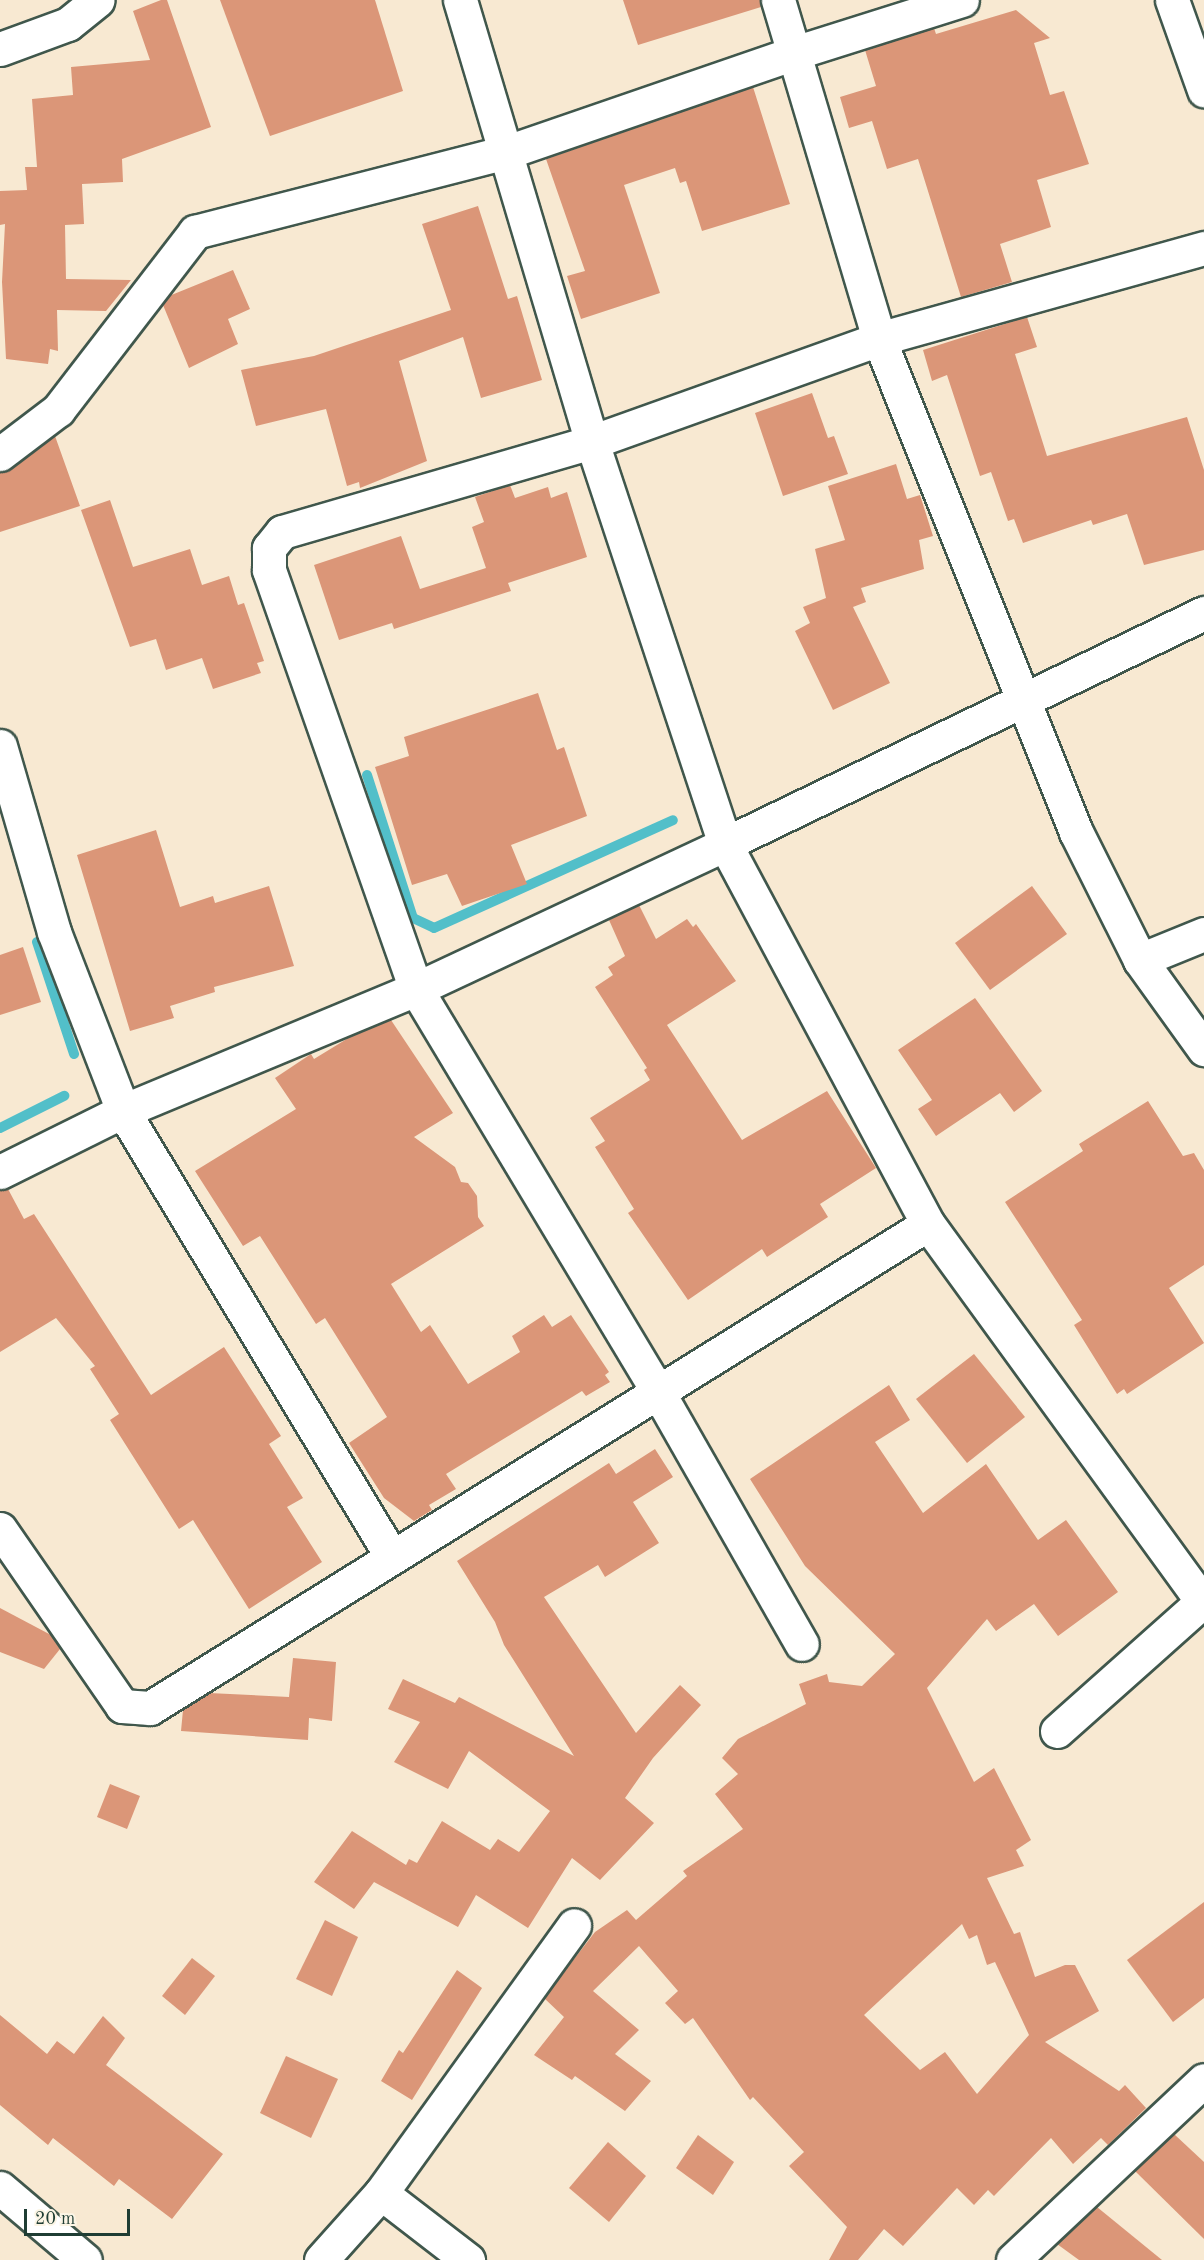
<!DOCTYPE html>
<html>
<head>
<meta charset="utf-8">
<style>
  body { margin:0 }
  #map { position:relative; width:1204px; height:2260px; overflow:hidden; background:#f8e9d2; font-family:"Old Standard TT",serif }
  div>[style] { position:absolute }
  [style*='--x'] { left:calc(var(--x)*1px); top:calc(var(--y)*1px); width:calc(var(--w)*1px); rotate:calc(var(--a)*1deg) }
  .stream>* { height:10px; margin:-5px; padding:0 5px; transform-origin:5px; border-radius:5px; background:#52bfc9 }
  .building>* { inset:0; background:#db9678 }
  .roads { filter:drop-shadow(2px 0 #40574c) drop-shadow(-2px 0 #40574c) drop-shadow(0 2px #40574c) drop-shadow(0 -2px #40574c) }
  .street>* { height:33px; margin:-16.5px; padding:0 16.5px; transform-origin:16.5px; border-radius:16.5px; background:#fff }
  span { translate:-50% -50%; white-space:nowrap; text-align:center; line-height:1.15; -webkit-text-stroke:4.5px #fcf5e5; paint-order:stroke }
  .scale { position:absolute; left:24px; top:2209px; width:106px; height:27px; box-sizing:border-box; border:3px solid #1f3d34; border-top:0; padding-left:8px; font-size:18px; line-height:21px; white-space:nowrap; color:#1f3d34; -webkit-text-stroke:4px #fcf5e5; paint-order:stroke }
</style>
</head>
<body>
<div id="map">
  <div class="stream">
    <i style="--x:367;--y:775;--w:150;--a:72.2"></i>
    <i style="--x:413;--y:918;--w:23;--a:25"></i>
    <i style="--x:434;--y:928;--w:262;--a:-24.3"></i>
    <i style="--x:37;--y:942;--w:118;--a:71.7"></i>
    <i style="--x:0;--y:1128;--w:72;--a:-26.6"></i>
  </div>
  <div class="building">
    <i style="clip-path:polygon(161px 0,167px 0,211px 127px,122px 159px,123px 182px,82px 184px,84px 224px,65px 225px,66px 279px,131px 280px,106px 311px,57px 310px,58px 351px,50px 349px,48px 364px,6px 359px,2px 282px,5px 224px,0 225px,0 191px,27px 190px,25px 167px,37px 167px,32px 99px,73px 95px,71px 67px,150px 60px,133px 11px)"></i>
    <i style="clip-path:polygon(220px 0,375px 0,403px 91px,270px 136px)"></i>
    <i style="clip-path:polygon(623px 0,760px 0,761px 7px,638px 45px)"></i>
    <i style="clip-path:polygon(1016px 10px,1050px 38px,1034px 43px,1050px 95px,1064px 91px,1089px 164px,1037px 180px,1051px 227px,1000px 244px,1012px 282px,961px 297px,918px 159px,887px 169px,872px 121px,849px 128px,840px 97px,876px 86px,865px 50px,934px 28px,936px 34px)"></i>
    <i style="clip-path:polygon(753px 87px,790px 204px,702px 231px,686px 181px,680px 183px,675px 168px,624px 185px,660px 293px,581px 319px,567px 276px,585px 271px,546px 159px)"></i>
    <i style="clip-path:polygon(478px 206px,508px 299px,517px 296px,542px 380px,481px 398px,463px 337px,399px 361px,427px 461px,360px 488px,359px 482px,347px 486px,326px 409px,256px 426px,241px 370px,314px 356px,451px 310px,422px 224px)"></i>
    <i style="clip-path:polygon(233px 270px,250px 309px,228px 319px,238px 344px,189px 368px,163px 305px,169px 296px)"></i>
    <i style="clip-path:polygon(1027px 317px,1037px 347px,1015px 354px,1047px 456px,1187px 417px,1204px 470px,1204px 550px,1144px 565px,1127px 514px,1093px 525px,1091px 520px,1023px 543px,1014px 519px,1008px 521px,991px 472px,980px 476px,947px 375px,932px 381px,923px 350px)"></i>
    <i style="clip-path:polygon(812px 393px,828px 438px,834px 436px,848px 474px,783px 496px,755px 413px)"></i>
    <i style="clip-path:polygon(55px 436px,80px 506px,0 532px,0 472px,11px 469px)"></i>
    <i style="clip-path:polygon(896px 464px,907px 499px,920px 495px,933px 536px,919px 540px,924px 569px,861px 588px,866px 602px,853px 607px,890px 683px,833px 710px,795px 631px,810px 623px,803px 607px,826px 598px,815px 549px,845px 540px,828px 486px)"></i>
    <i style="clip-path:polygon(510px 485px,515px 498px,548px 487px,551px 498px,567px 492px,587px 557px,508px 583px,511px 591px,394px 629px,392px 623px,339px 640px,314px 565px,401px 536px,420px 589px,486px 568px,472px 527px,484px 522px,475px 497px)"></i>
    <i style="clip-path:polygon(110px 500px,133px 567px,190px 549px,202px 585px,229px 576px,238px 605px,244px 603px,264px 661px,257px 663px,261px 673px,213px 689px,202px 658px,166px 670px,156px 639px,130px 647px,81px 510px)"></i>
    <i style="clip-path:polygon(538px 693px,557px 750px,564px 747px,587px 816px,511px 845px,527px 884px,462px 906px,447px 874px,412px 885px,375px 767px,409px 756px,404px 737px)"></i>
    <i style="clip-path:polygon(156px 830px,180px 907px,213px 896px,215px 903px,269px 886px,294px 966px,214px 987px,215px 992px,170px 1006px,174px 1018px,130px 1031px,77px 855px)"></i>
    <i style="clip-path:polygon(1032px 886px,1067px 934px,990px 990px,955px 943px)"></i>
    <i style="clip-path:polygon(639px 905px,656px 939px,687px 919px,693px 927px,696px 924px,736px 981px,667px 1025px,742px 1140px,827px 1091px,876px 1168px,820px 1204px,828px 1217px,767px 1257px,762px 1249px,688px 1300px,628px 1213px,634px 1209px,595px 1147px,605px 1141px,590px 1118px,650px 1080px,644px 1070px,647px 1068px,595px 987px,613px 975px,608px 967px,625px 956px,609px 920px)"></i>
    <i style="clip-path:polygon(23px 947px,41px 1002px,0 1015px,0 955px)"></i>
    <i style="clip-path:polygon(975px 998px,1042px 1091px,1014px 1112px,1000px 1093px,936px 1136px,918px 1109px,932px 1100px,898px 1050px)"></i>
    <i style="clip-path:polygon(391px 1020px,453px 1113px,414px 1137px,455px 1167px,461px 1182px,468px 1183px,477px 1196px,478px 1217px,484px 1226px,391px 1284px,421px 1332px,430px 1325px,468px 1384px,520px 1352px,512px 1336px,544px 1315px,552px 1327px,571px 1315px,609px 1372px,605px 1375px,610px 1382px,586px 1396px,582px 1391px,446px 1474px,456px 1489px,429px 1505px,432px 1510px,414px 1521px,384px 1498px,349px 1443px,387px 1417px,325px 1318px,316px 1324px,260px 1236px,243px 1246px,195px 1171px,296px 1109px,275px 1078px,311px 1054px,314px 1059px,350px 1037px)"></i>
    <i style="clip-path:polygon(1148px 1101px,1183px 1156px,1194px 1153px,1204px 1170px,1204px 1265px,1169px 1288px,1204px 1343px,1127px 1394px,1124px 1389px,1117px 1394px,1074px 1325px,1082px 1320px,1005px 1202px,1083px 1151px,1079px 1144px)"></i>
    <i style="clip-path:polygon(8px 1189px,24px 1219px,34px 1214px,151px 1395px,224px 1347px,281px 1436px,269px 1444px,303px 1498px,287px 1507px,322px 1562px,249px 1609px,193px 1520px,179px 1529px,110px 1420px,119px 1414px,90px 1369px,95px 1366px,56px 1318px,0 1352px,0 1191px)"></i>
    <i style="clip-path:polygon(974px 1354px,1025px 1417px,967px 1463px,916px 1399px)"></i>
    <i style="clip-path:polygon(evenodd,889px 1385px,910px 1420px,875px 1442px,923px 1513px,986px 1464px,1038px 1540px,1066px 1520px,1118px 1592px,1058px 1636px,1034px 1604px,996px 1631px,987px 1619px,927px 1688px,974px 1782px,994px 1768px,1031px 1840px,1016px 1850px,1024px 1866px,987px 1878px,1014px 1934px,1020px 1932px,1035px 1977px,1065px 1965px,1075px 1965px,1099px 2011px,1045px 2042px,1119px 2091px,1125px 2085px,1146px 2108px,1108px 2145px,1101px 2138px,1073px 2164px,1051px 2138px,994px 2196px,988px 2190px,974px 2205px,957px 2188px,903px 2246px,884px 2229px,858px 2260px,829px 2260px,847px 2227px,789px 2166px,804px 2152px,753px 2097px,750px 2100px,693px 2018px,685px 2024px,665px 2003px,678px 1991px,639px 1946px,593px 1991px,639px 2030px,615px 2054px,651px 2081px,625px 2111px,575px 2076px,572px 2080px,534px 2055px,564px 2017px,544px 1998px,595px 1932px,627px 1910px,636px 1920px,687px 1876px,683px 1871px,743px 1829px,715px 1794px,738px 1774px,722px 1758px,738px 1739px,806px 1704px,799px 1684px,827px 1674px,829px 1682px,862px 1686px,895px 1654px,805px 1566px,750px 1479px,889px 1385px,962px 1924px,969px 1939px,977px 1935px,987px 1965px,995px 1962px,1029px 2035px,977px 2094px,945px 2052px,920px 2070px,864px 2015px,962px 1924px)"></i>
    <i style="clip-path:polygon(655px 1449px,673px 1477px,633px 1502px,659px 1543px,605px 1577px,598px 1565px,544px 1597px,636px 1733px,680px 1685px,701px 1705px,653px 1758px,625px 1798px,654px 1823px,600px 1880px,572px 1858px,528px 1928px,476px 1895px,458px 1927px,374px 1882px,354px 1909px,314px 1882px,352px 1831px,406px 1865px,409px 1859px,417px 1863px,442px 1821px,490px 1850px,498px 1839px,519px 1852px,550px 1811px,469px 1751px,448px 1789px,394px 1762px,420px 1722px,388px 1709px,403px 1679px,455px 1703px,459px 1697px,574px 1756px,504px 1645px,495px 1622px,457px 1561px,609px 1463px,616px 1474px)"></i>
    <i style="clip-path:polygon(0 1608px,51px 1635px,60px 1649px,44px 1669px,0 1652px)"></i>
    <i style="clip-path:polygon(293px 1658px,336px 1662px,332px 1721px,309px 1718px,308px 1740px,181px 1731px,183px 1710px,209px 1693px,289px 1697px)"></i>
    <i style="clip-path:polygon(110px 1784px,140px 1796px,127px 1829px,97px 1817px)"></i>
    <i style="clip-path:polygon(1204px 1902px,1204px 1998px,1173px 2022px,1127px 1960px)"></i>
    <i style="clip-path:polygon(325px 1920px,358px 1937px,332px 1996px,296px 1979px)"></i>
    <i style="clip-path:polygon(192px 1958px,215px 1976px,185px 2015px,162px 1996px)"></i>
    <i style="clip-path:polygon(457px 1970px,482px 1988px,412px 2100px,381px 2081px,399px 2050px,403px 2053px)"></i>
    <i style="clip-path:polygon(0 2015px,47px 2054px,57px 2041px,74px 2054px,103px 2016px,125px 2038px,106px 2065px,223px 2154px,172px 2219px,119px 2179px,114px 2186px,53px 2138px,48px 2145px,0 2105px)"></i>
    <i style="clip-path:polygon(286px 2056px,338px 2079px,311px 2138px,260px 2113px)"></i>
    <i style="clip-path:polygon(1174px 2134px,1204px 2162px,1204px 2239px,1135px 2171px)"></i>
    <i style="clip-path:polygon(698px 2135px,734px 2162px,713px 2195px,676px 2168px)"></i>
    <i style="clip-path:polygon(608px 2142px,646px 2176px,609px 2222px,569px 2188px)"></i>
    <i style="clip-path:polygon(1097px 2207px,1162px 2260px,1079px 2260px,1057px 2244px)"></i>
  </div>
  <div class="roads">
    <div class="street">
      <i style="--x:460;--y:0;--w:461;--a:73.4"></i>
      <i style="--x:592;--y:442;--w:323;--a:163.8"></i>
      <i style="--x:282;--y:532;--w:21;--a:129"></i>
      <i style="--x:269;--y:548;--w:22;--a:90"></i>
      <i style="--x:269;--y:570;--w:444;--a:70.7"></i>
      <i style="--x:416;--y:989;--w:470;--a:59"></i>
      <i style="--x:658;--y:1392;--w:290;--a:60.3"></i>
      <i style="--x:778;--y:0;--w:354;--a:73.4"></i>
      <i style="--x:879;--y:339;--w:531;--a:68.22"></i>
      <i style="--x:1076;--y:832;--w:143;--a:63.4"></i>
      <i style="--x:1140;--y:960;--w:110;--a:54.3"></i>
      <i style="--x:1172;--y:0;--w:96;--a:70.4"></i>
      <i style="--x:0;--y:49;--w:72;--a:-20.2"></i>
      <i style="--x:68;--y:24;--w:38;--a:-39"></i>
      <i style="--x:1204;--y:248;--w:337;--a:164.4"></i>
      <i style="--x:879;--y:339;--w:305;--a:160.3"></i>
      <i style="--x:592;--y:442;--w:423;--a:71.7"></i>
      <i style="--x:725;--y:844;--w:431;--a:61.9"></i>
      <i style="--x:928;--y:1224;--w:470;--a:54"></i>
      <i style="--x:0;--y:454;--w:73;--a:-37.2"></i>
      <i style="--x:58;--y:410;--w:225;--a:-52.4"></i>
      <i style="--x:195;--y:232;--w:322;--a:-14.4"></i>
      <i style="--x:507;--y:152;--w:304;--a:-19"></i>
      <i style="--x:794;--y:53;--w:176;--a:-17.5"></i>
      <i style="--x:0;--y:746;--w:194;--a:73.8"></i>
      <i style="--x:54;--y:932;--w:192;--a:68.9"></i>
      <i style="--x:123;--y:1111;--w:521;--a:58.9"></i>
      <i style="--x:1140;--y:960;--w:69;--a:-22.1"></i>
      <i style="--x:0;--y:1172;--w:137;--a:-26.4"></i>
      <i style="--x:123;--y:1111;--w:317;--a:-22.6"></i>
      <i style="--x:416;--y:989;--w:341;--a:-25.1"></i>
      <i style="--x:725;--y:844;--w:532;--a:-25.75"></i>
      <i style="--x:0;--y:1529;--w:215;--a:55.4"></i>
      <i style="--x:122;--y:1706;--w:28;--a:4"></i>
      <i style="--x:150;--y:1708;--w:916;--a:-31.89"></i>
      <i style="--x:1057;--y:1731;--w:197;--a:-41.7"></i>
      <i style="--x:0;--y:2188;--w:111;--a:40.3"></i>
      <i style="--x:381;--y:2193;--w:110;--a:37.6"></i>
      <i style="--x:321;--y:2260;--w:90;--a:-48.2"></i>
      <i style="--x:381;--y:2193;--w:330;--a:-54.2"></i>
      <i style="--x:1013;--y:2260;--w:262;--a:-43.3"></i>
    </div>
  </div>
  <div class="scale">20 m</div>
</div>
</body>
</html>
